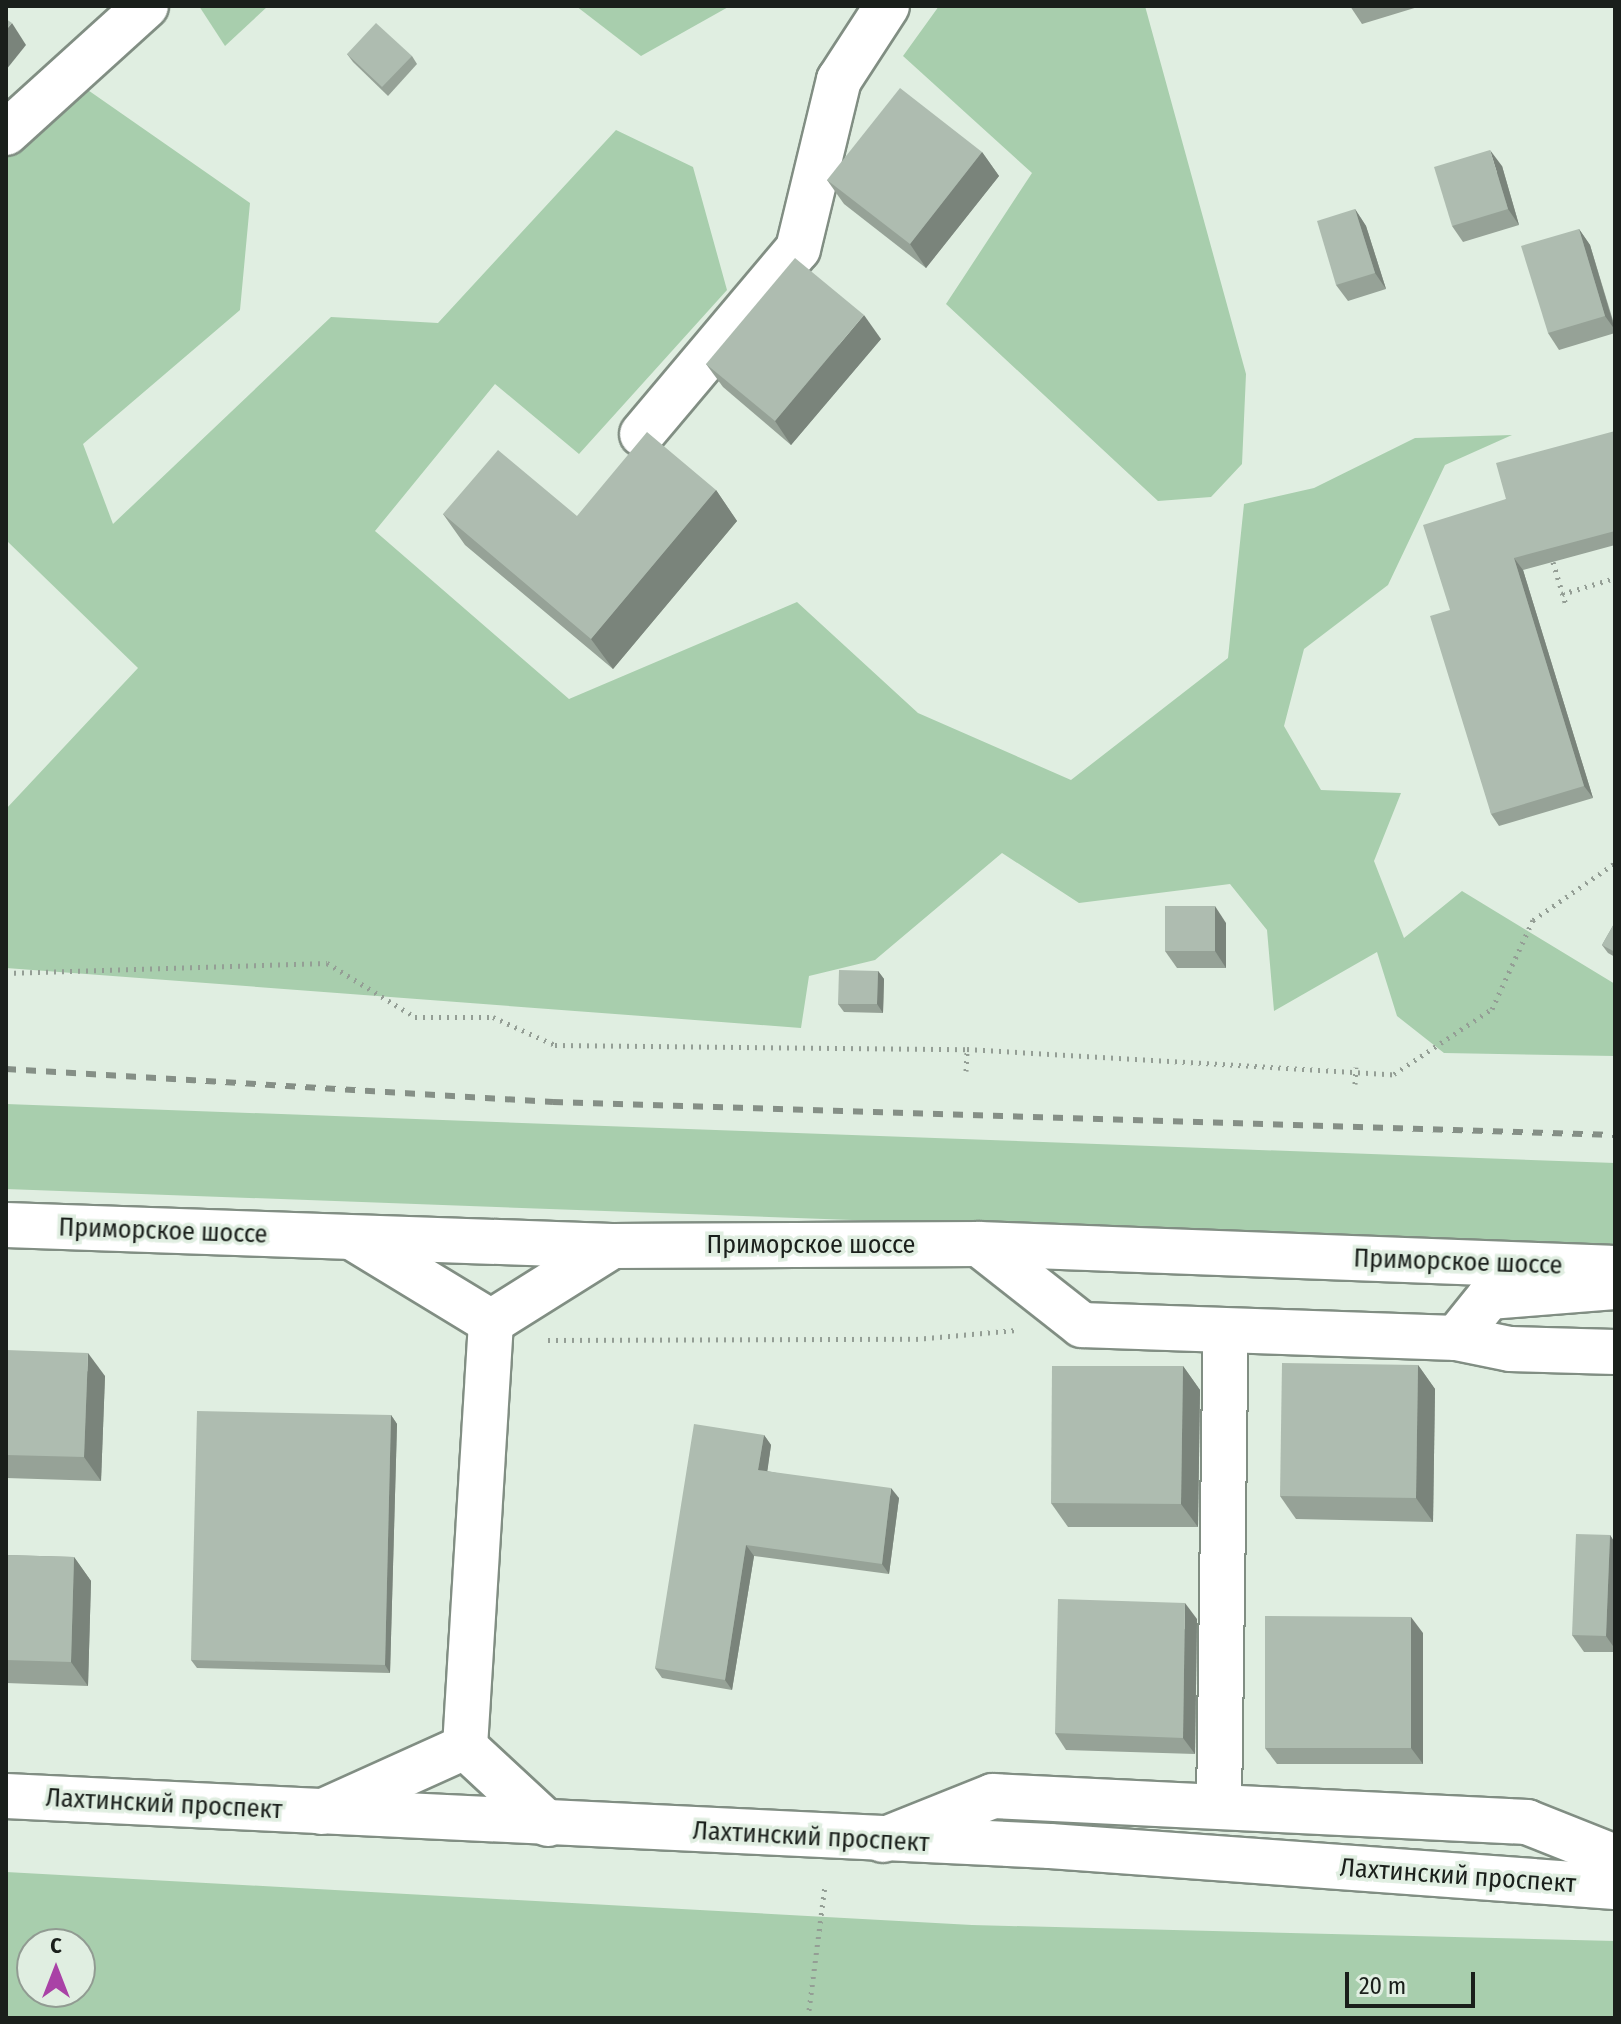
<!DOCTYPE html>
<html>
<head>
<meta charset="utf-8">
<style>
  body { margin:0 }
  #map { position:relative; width:1621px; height:2024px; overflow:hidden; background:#e0eee1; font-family:"Fira Sans Condensed",sans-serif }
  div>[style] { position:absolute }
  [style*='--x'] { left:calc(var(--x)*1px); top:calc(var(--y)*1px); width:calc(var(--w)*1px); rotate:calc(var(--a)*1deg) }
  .green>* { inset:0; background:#a8cead }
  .path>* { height:5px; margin-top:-2.5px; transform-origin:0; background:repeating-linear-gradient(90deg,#949e95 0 2px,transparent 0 8px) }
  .roads { filter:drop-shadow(2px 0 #818e83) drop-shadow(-2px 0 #818e83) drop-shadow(0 2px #818e83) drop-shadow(0 -2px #818e83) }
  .minor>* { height:44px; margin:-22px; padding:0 22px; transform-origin:22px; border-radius:22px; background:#fff }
  .major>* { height:44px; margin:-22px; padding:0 22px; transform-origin:22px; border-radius:22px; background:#fff }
  .rail>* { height:6px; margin-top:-3px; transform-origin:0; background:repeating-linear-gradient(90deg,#858f86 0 10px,transparent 0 20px) }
  .wall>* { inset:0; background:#96a297 }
  .shaded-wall>* { inset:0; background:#7a847b }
  .building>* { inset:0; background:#aebcb0 }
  span { translate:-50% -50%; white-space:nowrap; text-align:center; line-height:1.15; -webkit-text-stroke:7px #e0eee1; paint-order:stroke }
  .street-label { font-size:26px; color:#1a1f1b }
  .frame { position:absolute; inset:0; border:8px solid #1a1f1b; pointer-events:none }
  .north { position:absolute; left:16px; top:1928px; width:80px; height:80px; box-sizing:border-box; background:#e0eee1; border:2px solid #919b92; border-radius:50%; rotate:0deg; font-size:22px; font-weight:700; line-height:32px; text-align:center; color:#1a1f1b }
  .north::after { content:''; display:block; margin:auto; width:28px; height:36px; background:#a942a6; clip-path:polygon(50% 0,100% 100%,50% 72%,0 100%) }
  .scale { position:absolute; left:1345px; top:1972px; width:130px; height:36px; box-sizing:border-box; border:4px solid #1a1f1b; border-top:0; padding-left:10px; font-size:24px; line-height:28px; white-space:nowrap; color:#1a1f1b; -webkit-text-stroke:6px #e0eee1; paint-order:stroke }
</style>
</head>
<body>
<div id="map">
  <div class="green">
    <i style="clip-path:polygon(199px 6px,268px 6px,225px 46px)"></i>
    <i style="clip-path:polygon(576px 6px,730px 6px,641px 56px)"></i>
    <i style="clip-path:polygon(939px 6px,1145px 6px,1246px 374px,1242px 464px,1211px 497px,1158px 501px,946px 304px,1032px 173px,903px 56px)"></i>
    <i style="clip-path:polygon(62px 72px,250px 203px,240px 310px,83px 444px,113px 524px,331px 317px,438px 323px,616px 130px,693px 167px,727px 290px,579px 454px,495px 384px,375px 531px,569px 699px,797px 602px,918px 713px,1071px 780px,1228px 658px,1244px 504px,1314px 488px,1415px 438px,1512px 435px,1445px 465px,1388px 585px,1304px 649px,1284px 726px,1321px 790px,1401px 793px,1374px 861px,1404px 938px,1462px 891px,1615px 984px,1615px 1056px,1444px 1053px,1397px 1016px,1377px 952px,1274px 1011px,1267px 930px,1230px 884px,1079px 903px,1002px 853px,875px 960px,809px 976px,801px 1028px,6px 968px,6px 809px,138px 668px,6px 540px,6px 131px)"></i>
    <i style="clip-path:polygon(6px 1104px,1615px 1163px,1615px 1248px,6px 1189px)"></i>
    <i style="clip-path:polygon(evenodd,6px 1872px,972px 1925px,1615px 1941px,1615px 2018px,6px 2018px,6px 1872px,80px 1944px,80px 1992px,32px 1992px,32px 1944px,80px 1944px)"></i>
  </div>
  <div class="path">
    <i style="--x:1553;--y:562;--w:45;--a:73.2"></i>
    <i style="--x:1562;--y:594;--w:55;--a:-16.8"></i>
    <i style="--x:6;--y:973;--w:321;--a:-1.8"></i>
    <i style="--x:327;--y:963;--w:103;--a:31.5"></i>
    <i style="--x:415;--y:1017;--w:78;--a:0"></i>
    <i style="--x:493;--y:1017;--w:68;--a:24.3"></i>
    <i style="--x:555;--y:1045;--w:412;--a:0.6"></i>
    <i style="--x:967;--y:1049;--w:428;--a:3.4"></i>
    <i style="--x:1394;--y:1074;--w:118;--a:-33.6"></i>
    <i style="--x:1492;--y:1009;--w:98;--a:-65.3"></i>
    <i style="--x:1533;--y:920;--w:100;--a:-34.8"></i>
    <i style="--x:966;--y:1071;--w:22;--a:-87"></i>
    <i style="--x:1355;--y:1084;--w:17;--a:-87"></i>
    <i style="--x:548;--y:1340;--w:368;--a:-0.2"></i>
    <i style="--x:916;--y:1339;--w:101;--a:-5.1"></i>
    <i style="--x:808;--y:2018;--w:134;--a:-82.7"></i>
  </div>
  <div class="roads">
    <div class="minor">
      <i style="--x:6;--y:133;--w:189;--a:-42.2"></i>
      <i style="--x:642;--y:434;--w:242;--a:-49.9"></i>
      <i style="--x:798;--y:249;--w:174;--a:-76.4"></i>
      <i style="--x:839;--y:80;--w:88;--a:-57"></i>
      <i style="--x:353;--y:1238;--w:162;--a:31.3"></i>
      <i style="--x:979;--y:1244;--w:131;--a:38.2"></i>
      <i style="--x:1082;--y:1325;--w:374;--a:2"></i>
      <i style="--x:1456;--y:1338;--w:53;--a:-51.2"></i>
      <i style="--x:1489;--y:1297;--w:126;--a:-4.5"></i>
      <i style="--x:491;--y:1322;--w:143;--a:-32.1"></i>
      <i style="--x:1456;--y:1338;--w:55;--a:11.5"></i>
      <i style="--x:1510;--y:1349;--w:105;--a:1.6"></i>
      <i style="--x:465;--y:1747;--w:426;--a:-86.5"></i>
      <i style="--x:465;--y:1747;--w:113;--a:42.9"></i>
      <i style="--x:1219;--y:1805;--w:474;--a:-89.2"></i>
      <i style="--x:321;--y:1812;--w:158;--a:-24.3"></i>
      <i style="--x:883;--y:1840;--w:118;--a:-21.8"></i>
      <i style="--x:993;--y:1796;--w:535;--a:2.79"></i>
      <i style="--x:1527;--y:1822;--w:95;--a:21.7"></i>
    </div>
    <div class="major">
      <i style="--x:6;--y:1225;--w:606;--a:1.98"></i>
      <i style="--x:612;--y:1246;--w:367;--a:-0.3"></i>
      <i style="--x:979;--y:1244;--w:636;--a:2.16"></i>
      <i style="--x:6;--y:1796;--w:1045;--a:2.74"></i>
      <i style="--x:1050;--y:1846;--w:566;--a:4.15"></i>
    </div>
  </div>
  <div class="rail">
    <i style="--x:6;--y:1069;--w:548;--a:3.45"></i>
    <i style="--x:553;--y:1102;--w:1063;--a:1.78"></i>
  </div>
  <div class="wall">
    <i style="clip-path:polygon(1350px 6px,1421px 6px,1362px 24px)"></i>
    <i style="clip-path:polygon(347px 54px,412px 56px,417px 64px,388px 96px,353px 62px)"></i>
    <i style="clip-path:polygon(982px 152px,999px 176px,926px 268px,844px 204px,827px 180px)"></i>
    <i style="clip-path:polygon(1502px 166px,1519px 225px,1463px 242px,1452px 226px)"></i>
    <i style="clip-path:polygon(1355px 209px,1366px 226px,1386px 289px,1348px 301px,1336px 285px)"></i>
    <i style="clip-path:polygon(1579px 229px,1590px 245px,1615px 327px,1615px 333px,1559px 350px,1548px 333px)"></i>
    <i style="clip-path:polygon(881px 339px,791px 445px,723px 387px,706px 364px)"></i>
    <i style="clip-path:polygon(1615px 431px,1615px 545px,1523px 570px,1593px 798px,1499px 826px,1491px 814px,1450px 610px,1506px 499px)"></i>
    <i style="clip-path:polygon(716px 490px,737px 521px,613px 669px,465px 545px,443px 514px,577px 516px)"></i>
    <i style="clip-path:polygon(1615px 922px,1615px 957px,1608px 953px,1602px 945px)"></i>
    <i style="clip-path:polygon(1226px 923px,1226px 968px,1177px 968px,1165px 951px)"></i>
    <i style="clip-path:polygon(878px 971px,884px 979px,883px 1013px,844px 1012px,838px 1004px)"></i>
    <i style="clip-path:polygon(6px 1350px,105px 1376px,101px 1481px,6px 1478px)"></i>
    <i style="clip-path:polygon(1418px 1365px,1435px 1389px,1433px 1522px,1296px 1519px,1280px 1496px)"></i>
    <i style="clip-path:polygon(1183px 1366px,1200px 1390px,1198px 1527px,1068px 1527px,1051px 1503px)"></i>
    <i style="clip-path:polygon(391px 1415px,397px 1424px,390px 1673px,197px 1668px,191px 1660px)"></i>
    <i style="clip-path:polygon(764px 1435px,771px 1445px,767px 1471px,899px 1498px,889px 1574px,754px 1556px,732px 1690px,662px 1678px,655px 1668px)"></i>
    <i style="clip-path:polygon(1610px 1535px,1615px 1543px,1615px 1652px,1584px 1652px,1572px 1635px)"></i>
    <i style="clip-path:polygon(6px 1555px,74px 1557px,91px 1581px,88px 1686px,6px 1683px)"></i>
    <i style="clip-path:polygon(1197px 1619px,1195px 1754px,1066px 1750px,1055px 1733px)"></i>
    <i style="clip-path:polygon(1423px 1633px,1423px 1764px,1277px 1764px,1265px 1748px)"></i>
  </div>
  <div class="shaded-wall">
    <i style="clip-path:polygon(12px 23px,26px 45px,6px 70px,6px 30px)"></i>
    <i style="clip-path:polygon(1490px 150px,1502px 166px,1519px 225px,1508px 209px)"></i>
    <i style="clip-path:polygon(982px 152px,999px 176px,926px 268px,910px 244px)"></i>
    <i style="clip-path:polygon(1355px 209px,1366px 226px,1386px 289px,1375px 273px)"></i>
    <i style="clip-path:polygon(1579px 229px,1590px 245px,1615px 330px,1605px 316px)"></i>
    <i style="clip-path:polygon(864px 315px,881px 339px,791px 445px,775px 421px)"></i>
    <i style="clip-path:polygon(716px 490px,737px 521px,613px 669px,591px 639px)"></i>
    <i style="clip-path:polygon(1514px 558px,1523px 570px,1593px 798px,1584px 786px)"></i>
    <i style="clip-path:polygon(1215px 906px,1226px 923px,1226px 968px,1215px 951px)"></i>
    <i style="clip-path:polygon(878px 971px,884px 979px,883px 1013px,877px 1004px)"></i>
    <i style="clip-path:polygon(88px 1353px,105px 1376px,101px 1481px,84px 1457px)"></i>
    <i style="clip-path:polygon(1418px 1365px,1435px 1389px,1433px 1522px,1416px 1498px)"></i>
    <i style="clip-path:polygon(1183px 1366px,1200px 1390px,1198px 1527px,1181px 1504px)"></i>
    <i style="clip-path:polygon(391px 1415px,397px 1424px,390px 1673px,385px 1665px)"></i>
    <i style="clip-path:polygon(764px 1435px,771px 1445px,766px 1481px,758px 1470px)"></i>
    <i style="clip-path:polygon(891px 1488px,899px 1498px,889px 1574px,882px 1564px)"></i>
    <i style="clip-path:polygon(1610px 1535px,1615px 1543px,1615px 1649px,1606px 1636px)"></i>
    <i style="clip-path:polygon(746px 1545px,754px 1556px,732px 1690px,725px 1680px)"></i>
    <i style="clip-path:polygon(74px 1557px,91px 1581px,88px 1686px,71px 1662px)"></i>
    <i style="clip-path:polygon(1185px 1603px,1197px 1619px,1195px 1754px,1183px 1738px)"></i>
    <i style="clip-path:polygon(1411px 1617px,1423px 1633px,1423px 1764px,1411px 1748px)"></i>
  </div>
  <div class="building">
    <i style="clip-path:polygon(6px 19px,12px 23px,6px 30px)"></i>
    <i style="clip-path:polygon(376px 23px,412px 56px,382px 87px,347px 54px)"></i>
    <i style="clip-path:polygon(900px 88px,982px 152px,910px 244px,827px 180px)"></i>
    <i style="clip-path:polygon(1490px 150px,1508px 209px,1452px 226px,1434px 167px)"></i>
    <i style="clip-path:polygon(1355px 209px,1375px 273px,1336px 285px,1317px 221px)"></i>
    <i style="clip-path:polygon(1579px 229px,1605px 316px,1548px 333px,1521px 246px)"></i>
    <i style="clip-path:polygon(795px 258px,864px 315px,775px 421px,706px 364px)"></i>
    <i style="clip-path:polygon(1615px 431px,1615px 531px,1514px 558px,1584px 786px,1491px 814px,1430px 616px,1450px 610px,1423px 525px,1506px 499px,1496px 463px)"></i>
    <i style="clip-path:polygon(647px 432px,716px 490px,591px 639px,443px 514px,498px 450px,577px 516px)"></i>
    <i style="clip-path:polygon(1165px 906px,1215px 906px,1215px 951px,1165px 951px)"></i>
    <i style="clip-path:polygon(1615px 922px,1615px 952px,1602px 945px)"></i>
    <i style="clip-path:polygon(839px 970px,878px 971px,877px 1004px,838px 1004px)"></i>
    <i style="clip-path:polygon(6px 1350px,88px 1353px,84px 1457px,6px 1455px)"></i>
    <i style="clip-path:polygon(1282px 1363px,1418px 1365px,1416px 1498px,1280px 1496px)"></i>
    <i style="clip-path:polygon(1052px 1366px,1183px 1366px,1181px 1504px,1051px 1503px)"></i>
    <i style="clip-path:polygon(197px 1411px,391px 1415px,385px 1665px,191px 1660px)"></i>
    <i style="clip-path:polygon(694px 1424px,764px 1435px,758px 1470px,891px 1488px,882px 1564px,746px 1545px,725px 1680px,655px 1668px)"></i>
    <i style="clip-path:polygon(1576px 1534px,1610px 1535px,1606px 1636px,1572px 1635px)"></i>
    <i style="clip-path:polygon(6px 1555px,74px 1557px,71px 1662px,6px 1660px)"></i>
    <i style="clip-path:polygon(1058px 1599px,1185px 1603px,1183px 1738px,1055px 1733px)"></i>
    <i style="clip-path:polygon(1265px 1616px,1411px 1617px,1411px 1748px,1265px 1748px)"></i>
  </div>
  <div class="street-label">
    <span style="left:163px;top:1231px;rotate:2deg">Приморское шоссе</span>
    <span style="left:811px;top:1245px">Приморское шоссе</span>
    <span style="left:1458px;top:1262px;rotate:2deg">Приморское шоссе</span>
    <span style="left:164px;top:1804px;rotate:3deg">Лахтинский проспект</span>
    <span style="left:811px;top:1837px;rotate:3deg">Лахтинский проспект</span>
    <span style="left:1458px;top:1876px;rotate:4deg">Лахтинский проспект</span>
  </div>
  <div class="frame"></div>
  <div class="north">С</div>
  <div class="scale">20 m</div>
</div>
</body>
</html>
